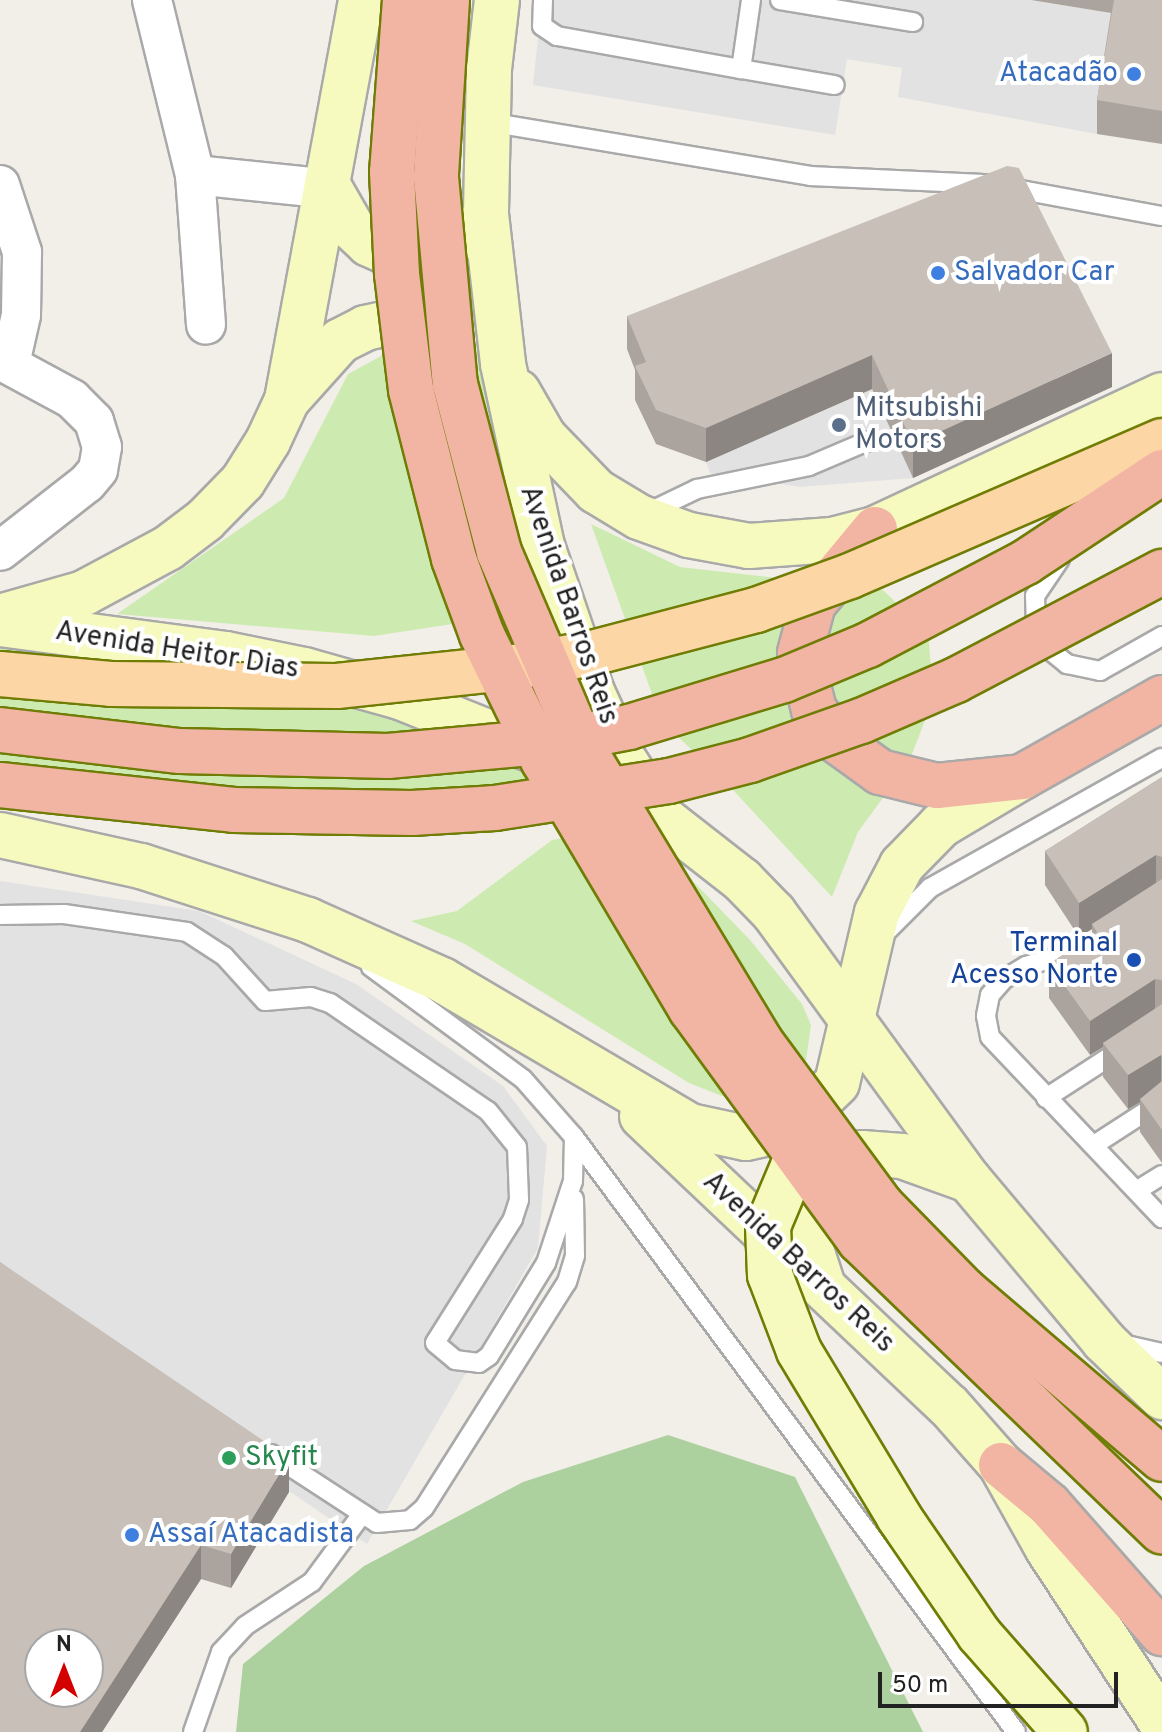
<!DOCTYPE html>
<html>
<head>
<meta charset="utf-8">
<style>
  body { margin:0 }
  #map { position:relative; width:1162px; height:1732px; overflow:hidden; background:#f2efe9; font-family:Overpass,sans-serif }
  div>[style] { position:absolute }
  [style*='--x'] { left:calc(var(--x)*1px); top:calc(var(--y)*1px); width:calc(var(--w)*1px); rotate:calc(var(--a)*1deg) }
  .grass>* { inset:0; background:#cdebb0 }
  .forest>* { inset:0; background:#add19e }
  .parking>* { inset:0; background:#e2e2e2 }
  .roads { filter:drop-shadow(2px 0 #a9a9a9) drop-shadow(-2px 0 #a9a9a9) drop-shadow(0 2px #a9a9a9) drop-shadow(0 -2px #a9a9a9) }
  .service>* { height:18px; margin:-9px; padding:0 9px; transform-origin:9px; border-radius:9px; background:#fff }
  .minor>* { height:38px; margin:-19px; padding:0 19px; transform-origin:19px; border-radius:19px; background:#fff }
  .secondary>* { height:44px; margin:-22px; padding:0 22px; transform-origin:22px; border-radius:22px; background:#f7fabf }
  .trunk>* { height:44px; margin:-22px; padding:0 22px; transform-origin:22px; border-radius:22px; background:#f2b4a3 }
  .bridges { filter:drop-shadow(2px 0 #707d05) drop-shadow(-2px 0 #707d05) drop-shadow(0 2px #707d05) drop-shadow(0 -2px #707d05) }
  .secondary-bridge>* { height:44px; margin:-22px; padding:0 22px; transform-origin:22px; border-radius:22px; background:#f7fabf }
  .primary-bridge>* { height:44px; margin:-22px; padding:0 22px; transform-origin:22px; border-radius:22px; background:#fcd6a4 }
  .trunk-bridge>* { height:44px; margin:-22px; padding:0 22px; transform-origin:22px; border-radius:22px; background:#f2b4a3 }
  .wall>* { inset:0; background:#aba49e }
  .shaded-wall>* { inset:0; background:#8b8681 }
  .building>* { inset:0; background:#c7bfb8 }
  .dots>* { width:22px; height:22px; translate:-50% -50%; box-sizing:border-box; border:4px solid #fff; border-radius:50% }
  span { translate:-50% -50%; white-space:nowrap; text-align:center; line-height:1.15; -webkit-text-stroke:8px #fff; paint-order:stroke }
  .shop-label { font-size:28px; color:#366cbe }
  .right { translate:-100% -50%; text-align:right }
  .left { translate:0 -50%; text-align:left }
  .service-label { font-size:28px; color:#4e5e75 }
  .street-label { font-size:28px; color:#222 }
  .transit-label { font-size:28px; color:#164399 }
  .leisure-label { font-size:28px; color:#27864d }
  .north { position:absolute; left:24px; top:1628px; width:80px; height:80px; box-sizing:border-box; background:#fff; border:2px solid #a7a7a7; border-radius:50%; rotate:0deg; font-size:22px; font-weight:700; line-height:32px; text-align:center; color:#222 }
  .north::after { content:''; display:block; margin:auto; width:28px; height:36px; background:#d40000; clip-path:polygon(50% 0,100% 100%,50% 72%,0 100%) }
  .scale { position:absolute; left:878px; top:1672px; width:240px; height:36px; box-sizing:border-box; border:4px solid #222; border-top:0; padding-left:10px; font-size:24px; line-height:28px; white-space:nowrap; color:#222; -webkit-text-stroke:6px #fff; paint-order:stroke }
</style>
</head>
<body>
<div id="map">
  <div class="grass">
    <i style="clip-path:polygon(481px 344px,565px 607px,374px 636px,117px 614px,284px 498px,348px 374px,394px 349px)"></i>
    <i style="clip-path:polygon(591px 524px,680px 567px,883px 590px,928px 634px,934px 697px,909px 762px,858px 832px,832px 897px,721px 777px,662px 722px)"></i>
    <i style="clip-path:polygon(0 615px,571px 748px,528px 800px,0 791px)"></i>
    <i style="clip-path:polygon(611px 831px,689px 877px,750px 940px,802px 1004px,811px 1025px,805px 1068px,745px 1099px,722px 1096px,689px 1083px,465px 944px,411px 921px,457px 911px,552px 840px)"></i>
  </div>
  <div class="forest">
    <i style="clip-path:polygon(668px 1435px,795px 1477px,923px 1732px,236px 1732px,243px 1664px,364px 1566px,523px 1482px)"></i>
  </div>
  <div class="parking">
    <i style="clip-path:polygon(542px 0,1031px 0,1117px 14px,1097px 134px,898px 97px,902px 68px,847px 59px,835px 135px,533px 85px)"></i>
    <i style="clip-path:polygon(872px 389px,913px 478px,800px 487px,710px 473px,706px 462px)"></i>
    <i style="clip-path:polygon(0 881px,199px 911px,356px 984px,503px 1086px,547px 1146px,538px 1248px,367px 1544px,0 1295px)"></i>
  </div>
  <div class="roads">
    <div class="service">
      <i style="--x:543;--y:0;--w:26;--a:92"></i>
      <i style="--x:542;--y:26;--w:18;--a:34"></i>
      <i style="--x:557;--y:36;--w:187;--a:10.2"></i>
      <i style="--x:751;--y:0;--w:70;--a:98.2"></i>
      <i style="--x:741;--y:69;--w:95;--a:9.7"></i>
      <i style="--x:780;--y:0;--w:135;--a:9.4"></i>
      <i style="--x:489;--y:122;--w:326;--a:9.5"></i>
      <i style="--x:810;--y:176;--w:179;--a:2.6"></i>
      <i style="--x:989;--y:184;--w:176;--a:10.5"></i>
      <i style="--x:645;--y:514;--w:58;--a:-25.7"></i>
      <i style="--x:697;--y:489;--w:114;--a:-11.6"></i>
      <i style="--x:809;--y:466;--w:64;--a:-23"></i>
      <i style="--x:1060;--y:559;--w:45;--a:124"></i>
      <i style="--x:1035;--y:596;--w:23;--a:88"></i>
      <i style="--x:1036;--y:619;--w:35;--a:65"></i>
      <i style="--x:1051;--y:651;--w:21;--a:39"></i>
      <i style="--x:1067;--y:664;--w:34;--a:12"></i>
      <i style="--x:1100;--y:671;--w:71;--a:-29.4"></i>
      <i style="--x:0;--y:915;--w:64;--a:-0.9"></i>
      <i style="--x:64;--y:914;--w:124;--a:8.3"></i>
      <i style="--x:187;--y:932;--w:44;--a:33"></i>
      <i style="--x:224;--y:956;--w:61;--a:47.7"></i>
      <i style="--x:265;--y:1001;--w:46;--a:-5"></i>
      <i style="--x:311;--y:997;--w:20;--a:18"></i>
      <i style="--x:330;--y:1003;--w:191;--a:34.4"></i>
      <i style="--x:488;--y:1111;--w:46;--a:51.1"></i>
      <i style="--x:517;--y:1147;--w:53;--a:87.8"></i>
      <i style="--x:519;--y:1200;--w:20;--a:108"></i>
      <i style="--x:513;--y:1219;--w:146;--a:122.2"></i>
      <i style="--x:435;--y:1343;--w:26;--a:40"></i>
      <i style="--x:455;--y:1360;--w:24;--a:7"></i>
      <i style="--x:479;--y:1363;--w:12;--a:-35"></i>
      <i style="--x:489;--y:1356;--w:109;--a:-58.5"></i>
      <i style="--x:546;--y:1263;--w:86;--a:-71.8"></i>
      <i style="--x:573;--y:1181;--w:44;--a:-88.7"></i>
      <i style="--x:574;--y:1137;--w:77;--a:-131.3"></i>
      <i style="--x:523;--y:1079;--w:189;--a:-143.6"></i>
      <i style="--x:885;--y:933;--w:64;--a:-45"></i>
      <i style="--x:930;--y:888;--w:266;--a:-29.3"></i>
      <i style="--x:1081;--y:950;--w:57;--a:163.8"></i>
      <i style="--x:1026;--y:966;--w:27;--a:149"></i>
      <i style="--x:1003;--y:980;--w:20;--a:131"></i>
      <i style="--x:990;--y:995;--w:21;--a:101"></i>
      <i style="--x:986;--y:1016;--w:21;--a:79"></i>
      <i style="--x:990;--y:1037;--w:250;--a:46.5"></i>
      <i style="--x:1046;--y:1098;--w:138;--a:-32.9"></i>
      <i style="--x:574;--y:1137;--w:741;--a:53.39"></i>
      <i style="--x:1094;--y:1145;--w:81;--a:-32.9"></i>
      <i style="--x:1138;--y:1190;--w:28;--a:-32"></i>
      <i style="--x:1122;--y:1344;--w:41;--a:12.7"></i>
      <i style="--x:271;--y:1454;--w:126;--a:33.1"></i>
      <i style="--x:377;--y:1523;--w:33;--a:-5"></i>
      <i style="--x:410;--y:1520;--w:18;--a:-41"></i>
      <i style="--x:424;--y:1508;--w:267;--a:-57.7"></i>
      <i style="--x:567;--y:1282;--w:27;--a:-73"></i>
      <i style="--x:575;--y:1256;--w:57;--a:-91"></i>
      <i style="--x:193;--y:1732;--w:85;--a:-70.7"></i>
      <i style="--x:221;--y:1652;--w:35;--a:-47"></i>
      <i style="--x:245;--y:1626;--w:80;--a:-33.3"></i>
      <i style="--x:312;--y:1582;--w:84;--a:-53.7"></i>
    </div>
    <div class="minor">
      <i style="--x:152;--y:0;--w:180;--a:76.2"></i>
      <i style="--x:195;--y:175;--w:150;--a:85.8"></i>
      <i style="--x:195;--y:175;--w:136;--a:5.9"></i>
      <i style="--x:0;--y:185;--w:71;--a:71.8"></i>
      <i style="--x:22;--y:252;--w:63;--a:90.9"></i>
      <i style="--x:21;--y:315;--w:50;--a:102.7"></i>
      <i style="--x:0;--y:360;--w:82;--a:28.4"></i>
      <i style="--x:72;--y:399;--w:31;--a:45"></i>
      <i style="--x:94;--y:421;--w:27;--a:73"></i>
      <i style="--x:102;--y:447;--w:23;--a:100"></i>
      <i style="--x:98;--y:470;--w:17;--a:130"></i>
      <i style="--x:87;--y:483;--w:110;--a:142"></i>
    </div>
    <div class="secondary">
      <i style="--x:497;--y:0;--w:69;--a:96.6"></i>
      <i style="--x:489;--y:69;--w:145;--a:91.2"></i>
      <i style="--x:486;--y:214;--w:151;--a:83.5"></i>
      <i style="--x:503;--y:364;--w:186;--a:77.9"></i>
      <i style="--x:542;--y:546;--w:154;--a:71.1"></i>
      <i style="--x:592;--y:692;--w:69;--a:65.3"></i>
      <i style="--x:621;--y:755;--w:72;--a:57.4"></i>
      <i style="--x:660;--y:816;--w:104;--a:38"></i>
      <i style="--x:742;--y:880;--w:46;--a:45.9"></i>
      <i style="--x:774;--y:913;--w:331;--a:53.9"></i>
      <i style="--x:969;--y:1180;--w:210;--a:50"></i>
      <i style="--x:1104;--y:1341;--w:81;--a:44"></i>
      <i style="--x:330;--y:189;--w:46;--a:60.1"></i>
      <i style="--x:353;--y:229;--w:22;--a:43"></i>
      <i style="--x:369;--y:244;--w:22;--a:24"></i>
      <i style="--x:389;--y:253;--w:47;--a:1.2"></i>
      <i style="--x:436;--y:254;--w:44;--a:-34.8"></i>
      <i style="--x:518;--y:392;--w:52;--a:60"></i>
      <i style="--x:544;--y:437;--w:75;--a:46.1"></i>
      <i style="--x:596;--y:491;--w:50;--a:31.2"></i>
      <i style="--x:639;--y:517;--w:53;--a:19.8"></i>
      <i style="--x:689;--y:535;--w:61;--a:10.4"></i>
      <i style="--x:749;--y:546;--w:83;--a:-4.1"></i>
      <i style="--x:832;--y:540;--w:44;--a:-14.3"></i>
      <i style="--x:875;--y:529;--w:317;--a:-25"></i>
      <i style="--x:287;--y:400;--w:79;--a:-48.1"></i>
      <i style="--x:340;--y:341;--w:28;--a:-27"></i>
      <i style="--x:365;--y:328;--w:57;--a:-12.1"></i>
      <i style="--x:421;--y:316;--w:20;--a:9"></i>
      <i style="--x:0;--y:617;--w:87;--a:-15.9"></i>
      <i style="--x:84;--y:593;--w:95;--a:-28.2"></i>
      <i style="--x:168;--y:548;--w:46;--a:-37.1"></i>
      <i style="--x:205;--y:520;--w:54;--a:-45.7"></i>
      <i style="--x:243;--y:481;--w:47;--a:-58"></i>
      <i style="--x:268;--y:441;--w:45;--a:-65.1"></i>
      <i style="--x:287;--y:400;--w:407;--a:-79.5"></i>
      <i style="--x:0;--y:624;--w:228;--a:7.6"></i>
      <i style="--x:226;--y:654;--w:80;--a:11.6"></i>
      <i style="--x:304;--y:670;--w:100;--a:15.7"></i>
      <i style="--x:400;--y:697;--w:140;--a:21.8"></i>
      <i style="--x:0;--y:835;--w:144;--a:12.4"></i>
      <i style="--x:141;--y:866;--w:176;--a:17.9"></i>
      <i style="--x:308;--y:920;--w:147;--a:24.1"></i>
      <i style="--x:442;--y:980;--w:288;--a:30.5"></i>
      <i style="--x:690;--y:1126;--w:57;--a:12.1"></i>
      <i style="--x:746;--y:1138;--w:46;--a:-12.5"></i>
      <i style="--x:791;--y:1128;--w:64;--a:-44.4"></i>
      <i style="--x:837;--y:1083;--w:175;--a:-76.8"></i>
      <i style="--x:877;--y:913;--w:54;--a:-62.5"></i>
      <i style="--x:902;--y:865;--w:56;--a:-45.7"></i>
      <i style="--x:941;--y:825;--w:94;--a:-30.7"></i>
      <i style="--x:642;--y:1116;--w:422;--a:43.4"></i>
      <i style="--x:949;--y:1406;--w:79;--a:48.6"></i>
      <i style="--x:1001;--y:1465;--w:96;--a:60.8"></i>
      <i style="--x:1048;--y:1549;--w:208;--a:56.8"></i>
      <i style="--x:822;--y:1283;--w:35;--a:-108"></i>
      <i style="--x:811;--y:1250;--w:50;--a:-90"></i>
      <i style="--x:811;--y:1200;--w:30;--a:-60"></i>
      <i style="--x:826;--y:1174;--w:21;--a:-35"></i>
      <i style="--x:843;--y:1162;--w:21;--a:-25"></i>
      <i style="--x:862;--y:1153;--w:40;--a:4.3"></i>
      <i style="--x:902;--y:1156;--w:71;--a:19.7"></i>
    </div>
    <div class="trunk">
      <i style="--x:875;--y:529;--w:97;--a:129.6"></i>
      <i style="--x:813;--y:604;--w:51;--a:104.9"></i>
      <i style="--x:800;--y:653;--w:59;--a:76.2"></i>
      <i style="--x:814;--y:710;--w:39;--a:53"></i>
      <i style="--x:837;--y:741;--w:53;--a:35.8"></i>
      <i style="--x:880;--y:772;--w:59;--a:13.8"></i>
      <i style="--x:937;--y:786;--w:85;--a:-6"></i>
      <i style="--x:1022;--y:777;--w:161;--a:-29.4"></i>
      <i style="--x:1001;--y:1465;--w:62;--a:39.8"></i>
      <i style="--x:1049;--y:1505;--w:171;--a:48.6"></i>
    </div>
  </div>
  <div class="bridges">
    <div class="secondary-bridge">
      <i style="--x:797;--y:1157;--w:75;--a:112.8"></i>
      <i style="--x:768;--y:1226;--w:49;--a:87.7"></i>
      <i style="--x:770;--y:1275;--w:81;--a:69.1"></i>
      <i style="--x:799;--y:1351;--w:194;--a:58.9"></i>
      <i style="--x:899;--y:1517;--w:142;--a:55.6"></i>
      <i style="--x:979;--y:1634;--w:130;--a:48.7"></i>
    </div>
    <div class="primary-bridge">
      <i style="--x:0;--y:674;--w:111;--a:5.1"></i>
      <i style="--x:111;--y:684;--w:226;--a:0.5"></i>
      <i style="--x:337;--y:686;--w:179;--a:-6.1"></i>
      <i style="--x:515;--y:667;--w:78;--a:-10.3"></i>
      <i style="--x:592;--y:653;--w:170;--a:-14.7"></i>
      <i style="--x:756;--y:610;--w:100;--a:-19.9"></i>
      <i style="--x:850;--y:576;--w:340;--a:-23.4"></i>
    </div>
    <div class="trunk-bridge">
      <i style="--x:405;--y:0;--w:172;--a:94.3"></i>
      <i style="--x:392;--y:172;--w:102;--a:87.2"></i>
      <i style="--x:397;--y:274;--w:117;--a:83.1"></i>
      <i style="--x:411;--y:390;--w:174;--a:75.7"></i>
      <i style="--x:454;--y:559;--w:81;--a:69.8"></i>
      <i style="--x:482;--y:635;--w:139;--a:64"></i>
      <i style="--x:543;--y:760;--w:290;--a:59.3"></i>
      <i style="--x:691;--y:1009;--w:287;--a:53.9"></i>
      <i style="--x:860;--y:1241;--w:419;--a:43.9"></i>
      <i style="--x:447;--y:0;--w:177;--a:93.6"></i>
      <i style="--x:436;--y:177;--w:208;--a:84.8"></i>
      <i style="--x:455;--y:384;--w:174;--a:75.3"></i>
      <i style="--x:499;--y:552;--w:215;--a:66.8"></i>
      <i style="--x:584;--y:750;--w:340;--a:58.8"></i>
      <i style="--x:760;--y:1041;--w:204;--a:53.6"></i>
      <i style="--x:881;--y:1205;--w:119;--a:45.7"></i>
      <i style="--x:964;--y:1290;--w:260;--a:40.5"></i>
      <i style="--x:0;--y:730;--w:181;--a:6.7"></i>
      <i style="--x:180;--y:751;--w:208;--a:1.4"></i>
      <i style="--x:388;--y:756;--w:176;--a:-5.2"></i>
      <i style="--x:563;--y:740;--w:67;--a:-11.1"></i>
      <i style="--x:629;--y:727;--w:162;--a:-16.9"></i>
      <i style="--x:784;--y:680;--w:91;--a:-22.6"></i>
      <i style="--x:868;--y:645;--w:178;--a:-27.7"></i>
      <i style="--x:1026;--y:562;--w:163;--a:-33.5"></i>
      <i style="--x:0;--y:785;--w:235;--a:6.1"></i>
      <i style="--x:234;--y:810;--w:178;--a:1"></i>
      <i style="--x:412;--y:813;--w:83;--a:-3.4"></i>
      <i style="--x:495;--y:808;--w:176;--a:-8.8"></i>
      <i style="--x:669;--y:781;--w:84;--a:-14.5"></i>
      <i style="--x:750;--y:760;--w:118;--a:-19.4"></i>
      <i style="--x:861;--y:721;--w:103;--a:-23.3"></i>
      <i style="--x:956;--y:680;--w:233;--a:-27.7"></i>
    </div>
  </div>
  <div class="wall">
    <i style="clip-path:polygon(1031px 0,1162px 0,1162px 144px,1097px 134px,1097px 100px,1111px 13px)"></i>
    <i style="clip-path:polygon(627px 316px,1112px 387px,913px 478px,872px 389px,706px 462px,656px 444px,635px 400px,635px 370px,627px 349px)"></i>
    <i style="clip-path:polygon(1162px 777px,1162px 1163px,1140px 1132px,1140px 1102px,1128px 1109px,1103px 1077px,1103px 1047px,1090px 1055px,1049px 998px,1049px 964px,1092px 936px,1092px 929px,1079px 937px,1045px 885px,1045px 851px)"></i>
    <i style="clip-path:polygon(0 1262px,289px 1492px,231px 1588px,201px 1579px,102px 1732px,0 1732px)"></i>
  </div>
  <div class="shaded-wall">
    <i style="clip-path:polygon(1112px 353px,1112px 387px,913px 478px,913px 444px)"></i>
    <i style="clip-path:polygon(872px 355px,872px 389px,706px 462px,706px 428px)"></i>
    <i style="clip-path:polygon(1156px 855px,1156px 889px,1092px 924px,1092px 929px,1079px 937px,1079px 903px)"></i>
    <i style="clip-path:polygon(1155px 979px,1155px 1013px,1103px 1043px,1103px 1047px,1090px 1055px,1090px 1021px)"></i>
    <i style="clip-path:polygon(1161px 1055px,1161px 1089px,1140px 1099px,1140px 1102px,1128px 1109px,1128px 1075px)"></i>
    <i style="clip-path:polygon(289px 1458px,289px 1492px,231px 1588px,231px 1554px)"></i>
    <i style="clip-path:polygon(201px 1545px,201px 1579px,102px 1732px,80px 1732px)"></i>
  </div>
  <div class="building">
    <i style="clip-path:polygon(1114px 0,1162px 0,1162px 111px,1097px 100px)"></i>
    <i style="clip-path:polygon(1007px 166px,1019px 168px,1112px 353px,913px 444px,872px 355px,706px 428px,656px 410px,635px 366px,646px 362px,627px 316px)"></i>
    <i style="clip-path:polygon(1162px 777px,1162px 857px,1156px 855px,1079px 903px,1045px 851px)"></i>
    <i style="clip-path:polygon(1162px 879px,1162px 980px,1155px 979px,1090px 1021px,1049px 964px,1097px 932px,1092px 924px)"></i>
    <i style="clip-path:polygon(1162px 1004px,1162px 1056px,1161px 1055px,1128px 1075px,1103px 1043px)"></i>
    <i style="clip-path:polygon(1162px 1081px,1162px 1130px,1140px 1099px)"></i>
    <i style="clip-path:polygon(evenodd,0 1262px,289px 1458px,231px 1554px,201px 1545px,80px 1732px,0 1732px,0 1262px,40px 1644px,88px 1644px,88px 1692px,40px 1692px,40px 1644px)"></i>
  </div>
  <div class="dots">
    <i style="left:1134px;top:74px;background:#3f7fe0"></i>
    <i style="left:938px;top:273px;background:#3f7fe0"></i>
    <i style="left:839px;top:425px;background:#5c6f8a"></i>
    <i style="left:1134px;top:960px;background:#1a4fb4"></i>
    <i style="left:229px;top:1458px;background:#2e9e5b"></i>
    <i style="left:132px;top:1535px;background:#3f7fe0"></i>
  </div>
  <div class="shop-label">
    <span class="right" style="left:1118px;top:74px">Atacadão</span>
    <span class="left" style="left:954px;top:273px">Salvador Car</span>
    <span class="left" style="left:148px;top:1535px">Assaí Atacadista</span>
  </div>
  <div class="service-label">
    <span class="left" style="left:855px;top:425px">Mitsubishi<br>Motors</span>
  </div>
  <div class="street-label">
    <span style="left:568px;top:605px;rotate:71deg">Avenida Barros Reis</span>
    <span style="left:177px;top:651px;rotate:9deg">Avenida Heitor Dias</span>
    <span style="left:798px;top:1263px;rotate:43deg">Avenida Barros Reis</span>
  </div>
  <div class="transit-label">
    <span class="right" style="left:1118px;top:960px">Terminal<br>Acesso Norte</span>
  </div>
  <div class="leisure-label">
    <span class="left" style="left:245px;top:1458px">Skyfit</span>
  </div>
  <div class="north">N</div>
  <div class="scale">50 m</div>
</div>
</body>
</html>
